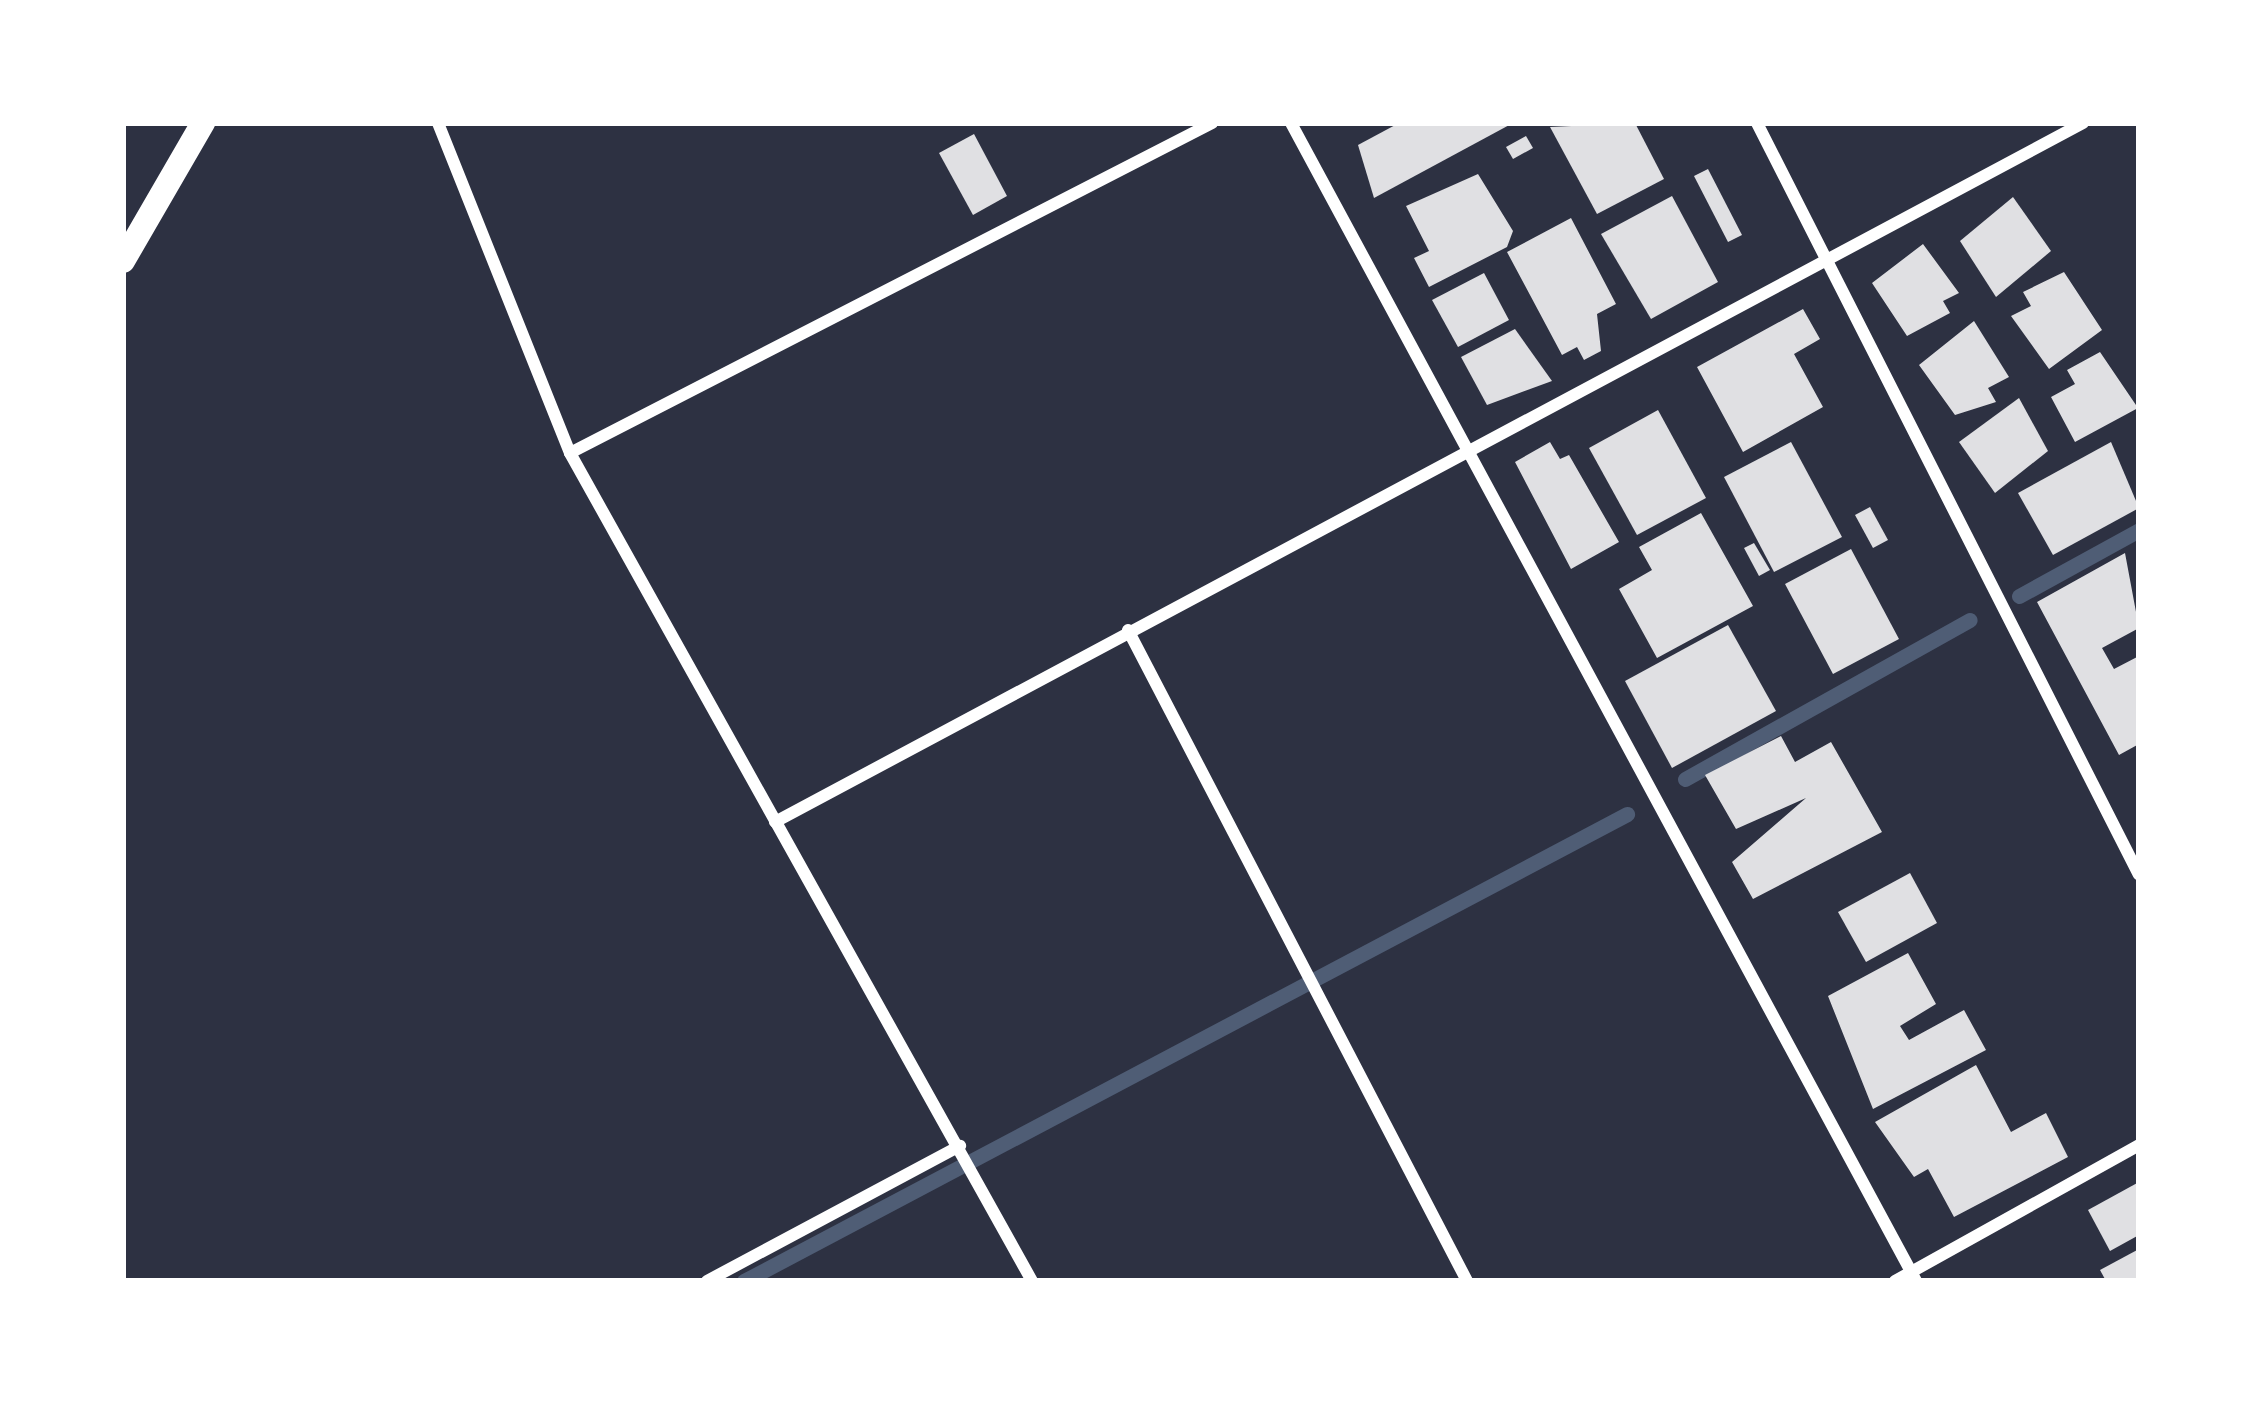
<!DOCTYPE html>
<html>
<head>
<meta charset="utf-8">
<style>
  body { margin:0 }
  #map { position:relative; width:2262px; height:1404px; overflow:hidden; background:#2d3142; font-family:"Sofia Sans Condensed",sans-serif }
  div>[style] { position:absolute }
  [style*='--x'] { left:calc(var(--x)*1px); top:calc(var(--y)*1px); width:calc(var(--w)*1px); rotate:calc(var(--a)*1deg) }
  .stream>* { height:15px; margin:-7.5px; padding:0 7.5px; transform-origin:7.5px; border-radius:7.5px; background:#4f5d75 }
  .building>* { inset:0; background:#e0e0e3 }
  .minor>* { height:12px; margin:-6px; padding:0 6px; transform-origin:6px; border-radius:6px; background:#fff }
  .secondary>* { height:24px; margin:-12px; padding:0 12px; transform-origin:12px; border-radius:12px; background:#fff }
  span { translate:-50% -50%; white-space:nowrap; text-align:center; line-height:1.15; -webkit-text-stroke:10px #fff; paint-order:stroke }
  .frame { position:absolute; inset:0; border:126px solid #fff; pointer-events:none }
</style>
</head>
<body>
<div id="map">
  <div class="stream">
    <i style="--x:2019;--y:596;--w:137;--a:-28.8"></i>
    <i style="--x:1685;--y:779;--w:326;--a:-29.2"></i>
    <i style="--x:744;--y:1281;--w:999;--a:-27.87"></i>
  </div>
  <div class="building">
    <i style="clip-path:polygon(1399px 123px,1513px 123px,1374px 198px,1358px 145px)"></i>
    <i style="clip-path:polygon(1635px 123px,1664px 179px,1597px 214px,1550px 127px)"></i>
    <i style="clip-path:polygon(974px 134px,1007px 196px,973px 215px,939px 153px)"></i>
    <i style="clip-path:polygon(1526px 136px,1533px 148px,1513px 159px,1506px 147px)"></i>
    <i style="clip-path:polygon(1708px 169px,1742px 235px,1728px 242px,1694px 176px)"></i>
    <i style="clip-path:polygon(1478px 174px,1513px 231px,1507px 247px,1429px 287px,1414px 258px,1429px 251px,1406px 206px)"></i>
    <i style="clip-path:polygon(1672px 196px,1718px 282px,1651px 319px,1601px 234px)"></i>
    <i style="clip-path:polygon(2013px 197px,2051px 251px,1996px 297px,1960px 241px)"></i>
    <i style="clip-path:polygon(1571px 218px,1616px 304px,1597px 314px,1601px 351px,1584px 360px,1577px 347px,1562px 355px,1507px 252px)"></i>
    <i style="clip-path:polygon(1923px 244px,1959px 293px,1943px 301px,1950px 313px,1907px 336px,1872px 283px)"></i>
    <i style="clip-path:polygon(2064px 272px,2102px 330px,2049px 369px,2011px 316px,2031px 306px,2023px 292px)"></i>
    <i style="clip-path:polygon(1484px 273px,1509px 320px,1458px 347px,1432px 300px)"></i>
    <i style="clip-path:polygon(1803px 309px,1820px 339px,1794px 354px,1823px 407px,1743px 452px,1697px 367px)"></i>
    <i style="clip-path:polygon(1974px 321px,2009px 377px,1988px 388px,1996px 402px,1955px 415px,1919px 365px)"></i>
    <i style="clip-path:polygon(1515px 329px,1552px 381px,1487px 405px,1461px 357px)"></i>
    <i style="clip-path:polygon(2100px 352px,2138px 408px,2075px 442px,2051px 397px,2075px 384px,2067px 370px)"></i>
    <i style="clip-path:polygon(2019px 398px,2048px 451px,1995px 493px,1959px 442px)"></i>
    <i style="clip-path:polygon(1658px 410px,1706px 498px,1637px 535px,1589px 448px)"></i>
    <i style="clip-path:polygon(1550px 442px,1560px 459px,1569px 455px,1619px 542px,1571px 569px,1515px 462px)"></i>
    <i style="clip-path:polygon(1791px 442px,1842px 537px,1774px 572px,1724px 477px)"></i>
    <i style="clip-path:polygon(2111px 442px,2139px 508px,2053px 555px,2018px 493px)"></i>
    <i style="clip-path:polygon(1870px 507px,1888px 540px,1873px 548px,1855px 515px)"></i>
    <i style="clip-path:polygon(1701px 513px,1753px 606px,1657px 658px,1619px 589px,1652px 570px,1639px 547px)"></i>
    <i style="clip-path:polygon(1754px 543px,1770px 570px,1759px 576px,1744px 548px)"></i>
    <i style="clip-path:polygon(1851px 549px,1899px 639px,1833px 674px,1785px 584px)"></i>
    <i style="clip-path:polygon(2125px 553px,2139px 628px,2102px 648px,2114px 669px,2139px 656px,2139px 744px,2119px 755px,2037px 602px)"></i>
    <i style="clip-path:polygon(1728px 625px,1776px 711px,1672px 768px,1625px 681px)"></i>
    <i style="clip-path:polygon(1781px 736px,1795px 762px,1831px 742px,1882px 832px,1753px 899px,1732px 862px,1806px 798px,1736px 829px,1705px 775px)"></i>
    <i style="clip-path:polygon(1910px 873px,1937px 923px,1866px 962px,1838px 912px)"></i>
    <i style="clip-path:polygon(1908px 953px,1936px 1004px,1900px 1026px,1909px 1040px,1964px 1010px,1986px 1050px,1873px 1109px,1828px 996px)"></i>
    <i style="clip-path:polygon(1976px 1065px,2011px 1132px,2046px 1113px,2068px 1157px,1954px 1217px,1928px 1169px,1914px 1177px,1875px 1122px)"></i>
    <i style="clip-path:polygon(2139px 1182px,2139px 1235px,2110px 1251px,2088px 1210px)"></i>
    <i style="clip-path:polygon(2139px 1249px,2139px 1281px,2106px 1281px,2100px 1270px)"></i>
  </div>
  <div class="minor">
    <i style="--x:438;--y:123;--w:355;--a:68.2"></i>
    <i style="--x:570;--y:453;--w:948;--a:60.84"></i>
    <i style="--x:1291;--y:123;--w:1316;--a:61.64"></i>
    <i style="--x:1757;--y:123;--w:843;--a:63.07"></i>
    <i style="--x:570;--y:453;--w:722;--a:-27.2"></i>
    <i style="--x:1128;--y:630;--w:734;--a:62.49"></i>
    <i style="--x:775;--y:822;--w:1483;--a:-28.12"></i>
    <i style="--x:707;--y:1281;--w:287;--a:-28.1"></i>
    <i style="--x:1895;--y:1281;--w:279;--a:-29.1"></i>
  </div>
  <div class="secondary">
    <i style="--x:123;--y:261;--w:160;--a:-59.9"></i>
  </div>
  <div class="frame"></div>
</div>
</body>
</html>
